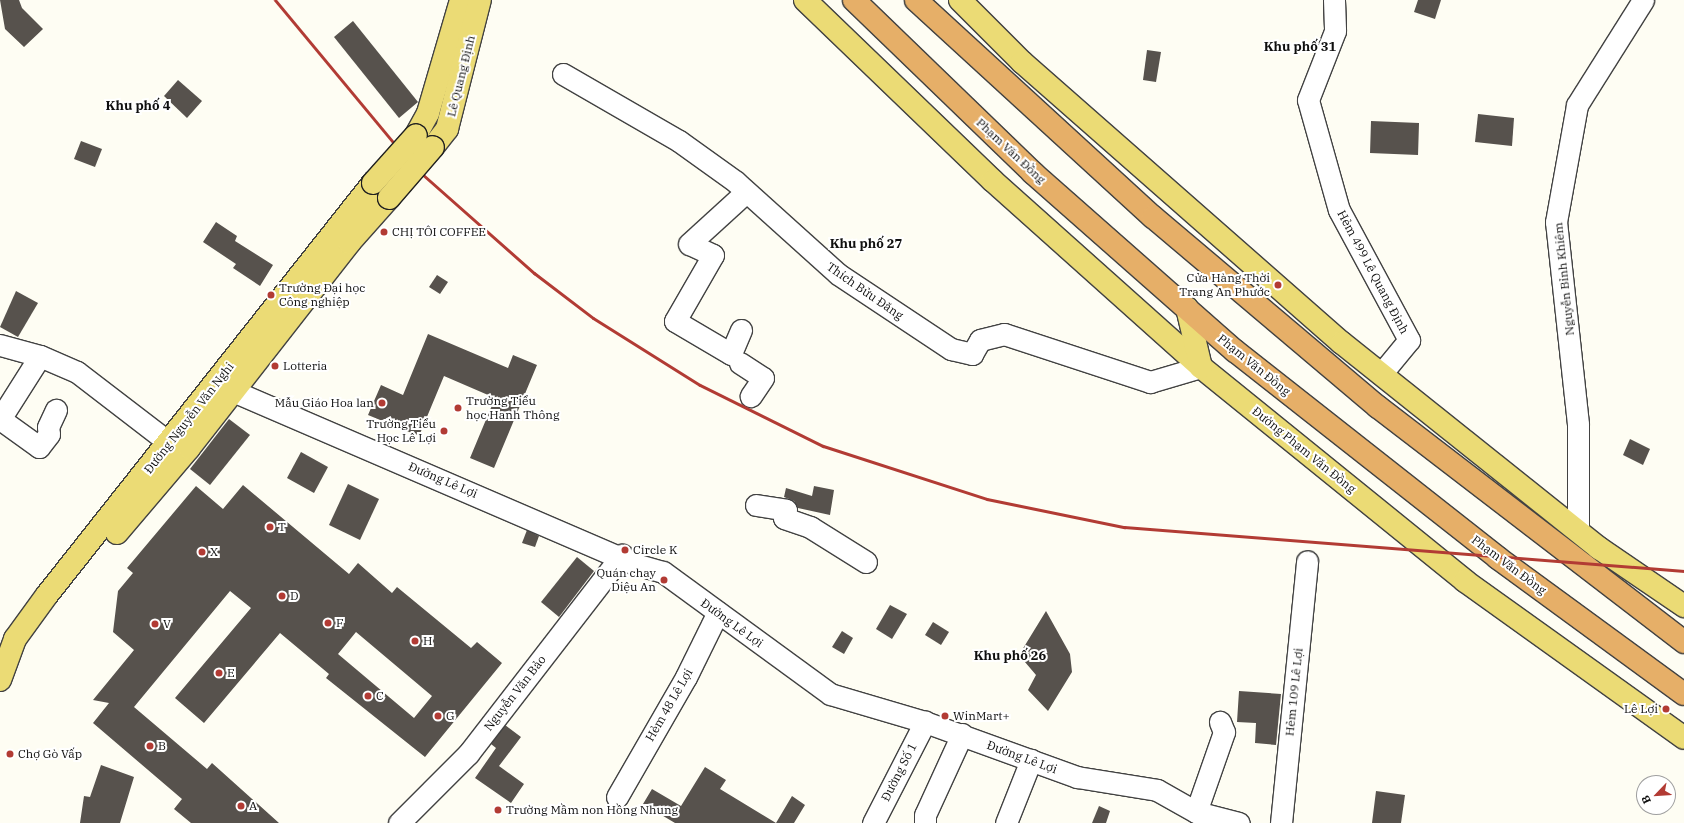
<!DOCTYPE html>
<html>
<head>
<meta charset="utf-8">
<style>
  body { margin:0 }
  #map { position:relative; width:1684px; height:823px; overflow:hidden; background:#fefdf3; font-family:"IBM Plex Serif",serif }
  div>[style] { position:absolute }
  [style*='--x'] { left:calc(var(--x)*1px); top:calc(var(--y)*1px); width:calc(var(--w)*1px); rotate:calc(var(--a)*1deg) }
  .building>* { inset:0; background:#57524d }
  .roads { filter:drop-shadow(1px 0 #424242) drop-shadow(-1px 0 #424242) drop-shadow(0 1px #424242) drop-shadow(0 -1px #424242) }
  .minor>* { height:21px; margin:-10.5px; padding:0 10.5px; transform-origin:10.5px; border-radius:10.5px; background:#fff }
  .major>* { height:22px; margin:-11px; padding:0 11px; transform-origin:11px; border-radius:11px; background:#ebdb75 }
  .highway>* { height:22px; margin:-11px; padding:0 11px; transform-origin:11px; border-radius:11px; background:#e6af68 }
  .rail>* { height:3px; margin:-1.5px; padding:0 1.5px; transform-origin:1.5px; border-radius:1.5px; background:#b23b34 }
  .bridges { filter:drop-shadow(1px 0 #202020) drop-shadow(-1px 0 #202020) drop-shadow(0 1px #202020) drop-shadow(0 -1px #202020) }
  .major-bridge>* { height:22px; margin:-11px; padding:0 11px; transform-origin:11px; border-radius:11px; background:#ebdb75 }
  .dots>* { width:11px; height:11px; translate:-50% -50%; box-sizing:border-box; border:2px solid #fff; border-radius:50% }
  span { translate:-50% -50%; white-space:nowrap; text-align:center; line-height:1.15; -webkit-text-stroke:4px #fff; paint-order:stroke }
  .street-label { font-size:12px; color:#0f0f0f }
  .poi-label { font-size:12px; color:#0f0f0f }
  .left { translate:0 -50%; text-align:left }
  .right { translate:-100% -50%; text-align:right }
  .neighbourhood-label { font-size:13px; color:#0f0f0f; font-weight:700 }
  .north { position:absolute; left:1636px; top:775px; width:40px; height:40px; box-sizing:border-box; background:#fff; border:1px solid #9f9f9f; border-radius:50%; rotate:245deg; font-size:11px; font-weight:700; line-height:16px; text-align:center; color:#0f0f0f }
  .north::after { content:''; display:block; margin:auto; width:14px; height:18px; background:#b23b34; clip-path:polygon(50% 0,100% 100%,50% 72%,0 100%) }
</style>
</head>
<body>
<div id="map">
  <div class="building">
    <i style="clip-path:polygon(0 0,19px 0,22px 8px,43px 29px,24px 47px,5px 29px)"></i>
    <i style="clip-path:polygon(1418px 0,1441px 0,1435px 19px,1414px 12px)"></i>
    <i style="clip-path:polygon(353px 21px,418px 102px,399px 118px,334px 37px)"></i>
    <i style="clip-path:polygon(1147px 50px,1161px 52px,1156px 82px,1143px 80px)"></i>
    <i style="clip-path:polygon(178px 80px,202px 101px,187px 118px,164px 96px)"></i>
    <i style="clip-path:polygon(1478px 114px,1514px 118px,1512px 146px,1475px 142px)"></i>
    <i style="clip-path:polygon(1371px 121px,1419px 123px,1418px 155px,1370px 153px)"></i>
    <i style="clip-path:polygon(81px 141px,102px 149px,95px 167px,74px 159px)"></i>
    <i style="clip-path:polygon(216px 222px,237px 236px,235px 241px,273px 265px,260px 286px,233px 268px,236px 264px,203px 242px)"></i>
    <i style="clip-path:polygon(437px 275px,448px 282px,440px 294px,429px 287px)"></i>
    <i style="clip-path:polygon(16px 291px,38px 303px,18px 337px,0 327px)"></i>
    <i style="clip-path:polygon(428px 334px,508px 368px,513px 355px,537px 365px,494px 468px,470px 458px,495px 398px,444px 376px,419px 436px,368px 415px,381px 385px,403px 395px)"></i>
    <i style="clip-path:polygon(229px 419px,250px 435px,210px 485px,190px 469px)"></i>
    <i style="clip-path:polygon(1630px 439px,1650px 449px,1643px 465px,1623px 455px)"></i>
    <i style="clip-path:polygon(301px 452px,328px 467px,314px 493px,287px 478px)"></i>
    <i style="clip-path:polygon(348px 484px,379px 499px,360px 540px,329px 525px)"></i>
    <i style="clip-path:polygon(evenodd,243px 485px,349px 574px,358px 563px,392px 593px,397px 587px,471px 648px,477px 642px,502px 663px,425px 757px,326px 678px,329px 674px,280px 633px,204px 723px,175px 698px,251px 608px,230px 591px,134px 707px,207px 769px,212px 763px,279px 823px,191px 823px,174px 809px,182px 799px,93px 723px,109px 703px,93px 700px,134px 650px,113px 632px,118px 591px,133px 573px,127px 568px,196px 486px,223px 509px,243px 485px,356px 632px,432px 696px,414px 718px,338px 654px,356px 632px)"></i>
    <i style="clip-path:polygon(814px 486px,834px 490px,830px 515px,798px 508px,794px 501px,784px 497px,786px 488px,812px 496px)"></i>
    <i style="clip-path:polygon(527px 530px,539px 536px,535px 547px,522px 543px)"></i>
    <i style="clip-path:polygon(577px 557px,594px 571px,559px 617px,541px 602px)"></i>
    <i style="clip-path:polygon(890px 605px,907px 614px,892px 639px,876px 629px)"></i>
    <i style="clip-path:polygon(1046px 611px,1070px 654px,1072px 672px,1048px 711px,1028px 690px,1036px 675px,1019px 655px)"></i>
    <i style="clip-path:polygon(933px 622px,949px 632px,941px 645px,925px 635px)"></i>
    <i style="clip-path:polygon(842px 631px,853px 638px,844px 654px,832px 647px)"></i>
    <i style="clip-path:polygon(1239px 691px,1281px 694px,1276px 745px,1255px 743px,1256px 723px,1237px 722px)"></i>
    <i style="clip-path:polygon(505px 725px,521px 737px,499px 766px,524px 784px,511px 803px,475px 778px,496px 748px,491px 744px)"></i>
    <i style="clip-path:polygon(101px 765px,134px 777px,120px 823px,80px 823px,84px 796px,90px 797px)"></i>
    <i style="clip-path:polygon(705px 767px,726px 780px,720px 789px,776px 823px,792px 796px,805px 805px,794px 823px,675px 823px,643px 804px,652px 789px,681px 806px)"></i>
    <i style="clip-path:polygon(1376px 791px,1405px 795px,1401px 823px,1372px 823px)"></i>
    <i style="clip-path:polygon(1099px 806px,1110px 811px,1106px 823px,1092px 823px)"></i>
  </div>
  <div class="roads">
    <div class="minor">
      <i style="--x:1334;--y:0;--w:31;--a:88"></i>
      <i style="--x:1335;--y:31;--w:74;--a:111.4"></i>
      <i style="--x:1308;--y:100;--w:114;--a:74.3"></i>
      <i style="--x:1339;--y:210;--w:148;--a:61.7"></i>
      <i style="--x:1409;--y:340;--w:44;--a:129.5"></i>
      <i style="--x:563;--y:74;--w:134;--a:30"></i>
      <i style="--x:679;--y:141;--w:70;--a:35.7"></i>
      <i style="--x:736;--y:182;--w:137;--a:42"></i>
      <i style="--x:838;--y:274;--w:136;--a:33.6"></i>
      <i style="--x:951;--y:349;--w:22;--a:13"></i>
      <i style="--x:972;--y:354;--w:16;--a:-60"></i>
      <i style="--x:980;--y:340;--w:25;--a:-14"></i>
      <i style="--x:1004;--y:334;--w:154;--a:18.2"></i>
      <i style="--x:1150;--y:382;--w:53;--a:-16.4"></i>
      <i style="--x:741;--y:330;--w:26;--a:113"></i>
      <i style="--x:731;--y:354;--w:65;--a:-149.5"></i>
      <i style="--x:675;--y:321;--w:76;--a:-60.1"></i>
      <i style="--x:713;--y:255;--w:26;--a:-155"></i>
      <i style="--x:689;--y:244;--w:77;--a:-42.4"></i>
      <i style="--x:0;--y:345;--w:41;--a:15.4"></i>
      <i style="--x:40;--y:356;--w:40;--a:23.4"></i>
      <i style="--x:77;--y:372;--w:118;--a:37.5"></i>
      <i style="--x:40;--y:356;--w:75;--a:122.4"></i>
      <i style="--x:0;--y:419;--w:48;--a:35.7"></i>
      <i style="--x:39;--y:447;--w:16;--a:-52"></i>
      <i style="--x:49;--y:434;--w:7;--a:-98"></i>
      <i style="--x:48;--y:427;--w:19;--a:-65"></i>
      <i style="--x:740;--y:363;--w:27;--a:33"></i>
      <i style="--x:763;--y:378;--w:22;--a:124"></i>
      <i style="--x:233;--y:391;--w:438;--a:23.3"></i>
      <i style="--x:635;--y:564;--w:29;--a:16"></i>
      <i style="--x:663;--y:572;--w:207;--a:36.1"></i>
      <i style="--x:830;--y:694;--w:99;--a:16.4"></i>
      <i style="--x:925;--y:722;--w:162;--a:19.9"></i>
      <i style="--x:1077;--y:777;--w:81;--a:9.2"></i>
      <i style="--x:1157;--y:790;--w:45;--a:29.4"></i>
      <i style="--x:1196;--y:812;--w:44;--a:14.3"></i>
      <i style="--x:756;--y:505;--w:30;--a:9"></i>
      <i style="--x:786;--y:510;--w:8;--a:104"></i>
      <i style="--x:784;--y:518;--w:28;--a:19"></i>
      <i style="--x:810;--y:527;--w:66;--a:32"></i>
      <i style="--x:1578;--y:531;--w:107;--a:-90"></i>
      <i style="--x:1578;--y:424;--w:203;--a:-96.2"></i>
      <i style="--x:1556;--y:222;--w:119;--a:-79.8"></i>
      <i style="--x:1577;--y:105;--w:124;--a:-57.8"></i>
      <i style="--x:617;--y:797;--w:138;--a:-60.1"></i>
      <i style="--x:686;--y:677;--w:72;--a:-63.8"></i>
      <i style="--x:1196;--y:812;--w:85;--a:-70.7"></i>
      <i style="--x:1224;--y:732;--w:11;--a:-112"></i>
      <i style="--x:399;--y:823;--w:98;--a:-45"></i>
      <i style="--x:468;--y:754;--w:252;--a:-52.3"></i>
      <i style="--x:873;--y:823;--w:114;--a:-62.8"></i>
      <i style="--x:925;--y:823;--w:8;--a:-90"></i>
      <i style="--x:925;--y:815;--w:89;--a:-65.4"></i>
      <i style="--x:1006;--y:823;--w:68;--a:-68.4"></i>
      <i style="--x:1281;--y:823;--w:263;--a:-84.3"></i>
    </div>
    <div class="major">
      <i style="--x:805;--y:0;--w:261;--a:43.9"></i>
      <i style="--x:993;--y:181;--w:279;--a:41.8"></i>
      <i style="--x:1201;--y:367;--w:340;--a:39"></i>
      <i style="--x:1465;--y:581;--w:269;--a:35.6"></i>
      <i style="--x:960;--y:0;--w:88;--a:45"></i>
      <i style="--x:1022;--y:62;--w:426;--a:41.3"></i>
      <i style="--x:1342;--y:343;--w:329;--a:38.6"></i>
      <i style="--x:1599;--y:548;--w:103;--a:34.3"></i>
      <i style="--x:416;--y:135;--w:25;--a:-61"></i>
      <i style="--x:428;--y:113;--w:118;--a:-73.7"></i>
      <i style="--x:433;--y:147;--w:23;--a:-52"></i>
      <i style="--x:447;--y:129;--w:133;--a:-75.7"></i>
      <i style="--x:1187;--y:308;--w:61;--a:76.7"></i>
      <i style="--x:117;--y:533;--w:111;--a:-49.7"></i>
      <i style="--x:189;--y:448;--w:260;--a:-52"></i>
      <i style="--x:349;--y:243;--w:60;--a:-48.4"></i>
      <i style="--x:0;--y:680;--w:44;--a:-69.9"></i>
      <i style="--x:15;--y:639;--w:54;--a:-54"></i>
      <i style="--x:47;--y:595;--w:525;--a:-51.65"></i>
    </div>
    <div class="highway">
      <i style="--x:854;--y:0;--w:249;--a:44"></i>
      <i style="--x:1033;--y:173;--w:269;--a:41.4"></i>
      <i style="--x:1235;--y:351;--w:335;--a:38.2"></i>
      <i style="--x:1498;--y:558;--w:230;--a:36.2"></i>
      <i style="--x:916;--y:0;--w:321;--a:42.5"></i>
      <i style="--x:1153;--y:217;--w:294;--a:40.2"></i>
      <i style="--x:1378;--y:407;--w:386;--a:37.5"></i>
    </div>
  </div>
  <div class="rail">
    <i style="--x:275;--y:0;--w:216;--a:50.3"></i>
    <i style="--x:413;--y:166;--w:162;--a:41.5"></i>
    <i style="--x:534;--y:273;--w:74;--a:37.3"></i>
    <i style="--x:593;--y:318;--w:126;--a:32.1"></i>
    <i style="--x:700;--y:385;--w:137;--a:26.4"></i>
    <i style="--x:823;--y:446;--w:172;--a:17.9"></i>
    <i style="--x:987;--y:499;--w:140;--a:11.6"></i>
    <i style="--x:1124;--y:527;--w:562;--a:4.49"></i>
  </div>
  <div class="bridges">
    <div class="major-bridge">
      <i style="--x:373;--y:183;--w:64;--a:-48.1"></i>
      <i style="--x:389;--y:198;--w:67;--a:-49.2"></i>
    </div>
  </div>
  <div class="dots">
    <i style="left:384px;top:232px;background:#b23b34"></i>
    <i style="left:1278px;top:285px;background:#b23b34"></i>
    <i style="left:271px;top:295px;background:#b23b34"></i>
    <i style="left:275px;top:366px;background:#b23b34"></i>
    <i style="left:382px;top:403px;background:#b23b34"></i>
    <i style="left:458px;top:408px;background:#b23b34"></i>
    <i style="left:444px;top:431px;background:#b23b34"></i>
    <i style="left:270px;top:527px;background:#b23b34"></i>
    <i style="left:625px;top:550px;background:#b23b34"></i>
    <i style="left:202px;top:552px;background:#b23b34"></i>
    <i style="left:664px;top:580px;background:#b23b34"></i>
    <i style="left:282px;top:596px;background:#b23b34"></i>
    <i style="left:328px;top:623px;background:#b23b34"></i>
    <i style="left:155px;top:624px;background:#b23b34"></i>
    <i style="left:415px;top:641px;background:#b23b34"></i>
    <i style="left:219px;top:673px;background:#b23b34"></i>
    <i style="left:368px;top:696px;background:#b23b34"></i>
    <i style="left:1666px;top:709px;background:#b23b34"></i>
    <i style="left:438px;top:716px;background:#b23b34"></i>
    <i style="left:945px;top:716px;background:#b23b34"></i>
    <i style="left:150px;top:746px;background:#b23b34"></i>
    <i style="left:10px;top:754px;background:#b23b34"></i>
    <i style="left:241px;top:806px;background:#b23b34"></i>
    <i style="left:498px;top:810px;background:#b23b34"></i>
  </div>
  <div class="street-label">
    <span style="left:461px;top:76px;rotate:-76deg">Lê Quang Định</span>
    <span style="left:1011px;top:151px;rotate:43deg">Phạm Văn Đồng</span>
    <span style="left:1373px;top:272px;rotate:62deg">Hẻm 499 Lê Quang Định</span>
    <span style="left:1564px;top:279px;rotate:-96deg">Nguyễn Bỉnh Khiêm</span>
    <span style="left:865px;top:291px;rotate:35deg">Thích Bửu Đăng</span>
    <span style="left:1254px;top:365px;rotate:39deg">Phạm Văn Đồng</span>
    <span style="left:189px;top:418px;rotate:-52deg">Đường Nguyễn Văn Nghi</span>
    <span style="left:1304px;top:450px;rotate:39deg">Đường Phạm Văn Đồng</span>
    <span style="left:443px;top:480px;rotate:23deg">Đường Lê Lợi</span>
    <span style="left:1509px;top:565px;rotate:37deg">Phạm Văn Đồng</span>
    <span style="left:732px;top:623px;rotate:36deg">Đường Lê Lợi</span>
    <span style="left:1294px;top:692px;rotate:-84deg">Hẻm 109 Lê Lợi</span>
    <span style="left:515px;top:693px;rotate:-52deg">Nguyễn Văn Bảo</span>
    <span style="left:669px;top:705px;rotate:-60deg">Hẻm 48 Lê Lợi</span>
    <span style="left:1022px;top:757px;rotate:20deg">Đường Lê Lợi</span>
    <span style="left:899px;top:772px;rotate:-63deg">Đường Số 1</span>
  </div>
  <div class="poi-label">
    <span class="left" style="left:392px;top:232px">CHỊ TÔI COFFEE</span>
    <span class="right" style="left:1270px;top:285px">Cửa Hàng Thời<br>Trang An Phước</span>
    <span class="left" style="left:279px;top:295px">Trường Đại học<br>Công nghiệp</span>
    <span class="left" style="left:283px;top:366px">Lotteria</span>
    <span class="left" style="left:466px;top:408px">Trường Tiểu<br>học Hanh Thông</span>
    <span class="right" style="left:374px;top:403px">Mẫu Giáo Hoa lan</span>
    <span class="right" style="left:436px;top:431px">Trường Tiểu<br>Học Lê Lợi</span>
    <span class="left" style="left:278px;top:527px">T</span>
    <span class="left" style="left:633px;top:550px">Circle K</span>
    <span class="left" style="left:210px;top:552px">X</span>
    <span class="right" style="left:656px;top:580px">Quán chay<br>Diệu An</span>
    <span class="left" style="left:290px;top:596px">D</span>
    <span class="left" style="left:336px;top:623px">F</span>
    <span class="left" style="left:163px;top:624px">V</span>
    <span class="left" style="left:423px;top:641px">H</span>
    <span class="left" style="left:227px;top:673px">E</span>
    <span class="left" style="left:376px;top:696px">C</span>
    <span class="right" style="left:1658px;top:709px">Lê Lợi</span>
    <span class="left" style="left:446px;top:716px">G</span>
    <span class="left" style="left:953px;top:716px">WinMart+</span>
    <span class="left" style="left:158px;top:746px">B</span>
    <span class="left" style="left:18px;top:754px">Chợ Gò Vấp</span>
    <span class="left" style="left:249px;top:806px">A</span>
    <span class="left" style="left:506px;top:810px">Trường Mầm non Hồng Nhung</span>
  </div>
  <div class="neighbourhood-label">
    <span style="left:1300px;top:47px">Khu phố 31</span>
    <span style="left:138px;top:106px">Khu phố 4</span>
    <span style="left:866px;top:244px">Khu phố 27</span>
    <span style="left:1010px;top:656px">Khu phố 26</span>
  </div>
  <div class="north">B</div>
</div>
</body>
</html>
